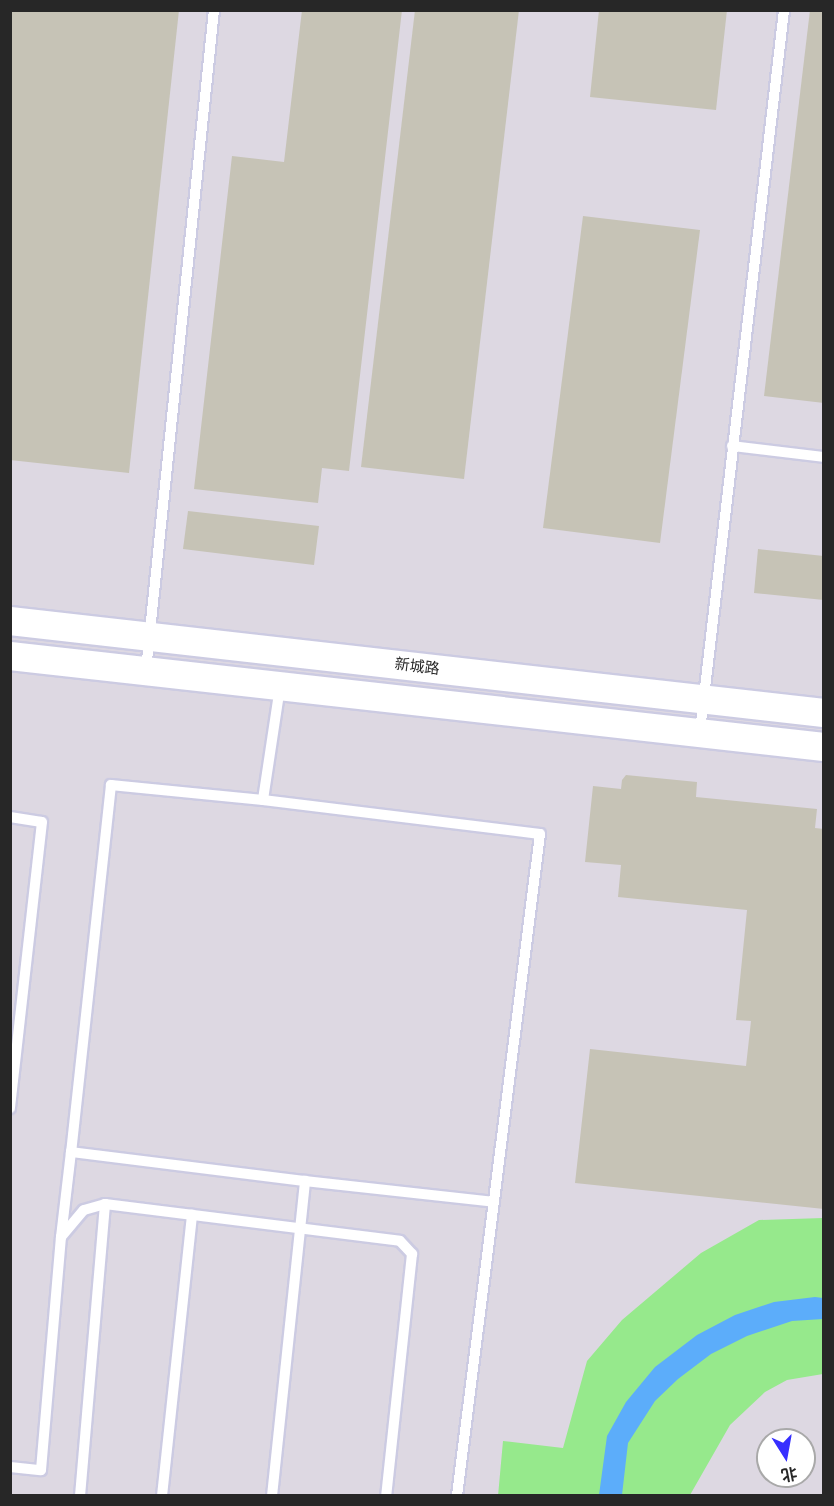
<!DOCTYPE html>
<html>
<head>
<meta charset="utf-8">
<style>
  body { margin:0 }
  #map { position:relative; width:834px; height:1506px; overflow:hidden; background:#ebe7d6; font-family:"Roboto Condensed","Noto Sans SC",sans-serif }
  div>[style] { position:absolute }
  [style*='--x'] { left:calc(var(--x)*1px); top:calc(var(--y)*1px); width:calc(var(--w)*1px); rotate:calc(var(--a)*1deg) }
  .industrial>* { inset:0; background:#ddd8e2 }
  .green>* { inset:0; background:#96e98c }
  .water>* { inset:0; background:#5cadfa }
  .building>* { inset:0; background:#c6c3b6 }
  .roads { filter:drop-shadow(2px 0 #cccbe2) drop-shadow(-2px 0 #cccbe2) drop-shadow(0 2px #cccbe2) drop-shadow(0 -2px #cccbe2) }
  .service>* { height:10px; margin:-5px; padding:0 5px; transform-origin:5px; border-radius:5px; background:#fff }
  .tertiary>* { height:28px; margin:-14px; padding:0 14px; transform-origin:14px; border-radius:14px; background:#fff }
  span { translate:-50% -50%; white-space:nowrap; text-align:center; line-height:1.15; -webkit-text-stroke:4.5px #fff; paint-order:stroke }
  .street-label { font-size:15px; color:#272727 }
  .frame { position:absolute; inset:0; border:12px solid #272727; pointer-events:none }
  .north { position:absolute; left:756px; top:1428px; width:60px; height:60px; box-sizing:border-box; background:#fff; border:2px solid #a9a9a9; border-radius:50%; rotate:169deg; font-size:16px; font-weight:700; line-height:24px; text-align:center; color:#272727 }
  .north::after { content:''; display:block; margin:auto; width:21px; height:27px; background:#372fff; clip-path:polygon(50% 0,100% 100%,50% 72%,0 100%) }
</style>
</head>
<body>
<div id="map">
  <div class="industrial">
    <i style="clip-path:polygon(evenodd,10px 11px,823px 11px,823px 1495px,11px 1495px,10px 11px,768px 1440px,804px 1440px,804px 1476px,768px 1476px,768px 1440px)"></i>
  </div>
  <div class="green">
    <i style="clip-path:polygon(823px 1218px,823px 1374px,787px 1380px,765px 1392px,730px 1425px,690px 1495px,498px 1496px,503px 1441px,563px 1448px,587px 1361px,622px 1320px,701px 1253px,759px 1220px)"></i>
  </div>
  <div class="water">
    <i style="clip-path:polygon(815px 1297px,823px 1298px,823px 1319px,792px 1321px,747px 1336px,711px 1354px,678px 1379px,655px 1401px,628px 1443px,622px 1495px,599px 1495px,607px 1436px,626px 1402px,655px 1367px,697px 1335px,735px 1315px,774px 1302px)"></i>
  </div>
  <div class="building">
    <i style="clip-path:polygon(10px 10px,179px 10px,129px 473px,10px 460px)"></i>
    <i style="clip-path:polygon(302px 10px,402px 10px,349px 471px,322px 468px,318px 503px,194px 489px,232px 156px,284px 162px)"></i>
    <i style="clip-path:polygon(415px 10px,519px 10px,464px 479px,361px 467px)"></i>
    <i style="clip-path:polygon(599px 10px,727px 10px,716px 110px,590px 97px)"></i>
    <i style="clip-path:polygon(810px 10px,824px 10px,824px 403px,764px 396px)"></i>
    <i style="clip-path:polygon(583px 216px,700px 230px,660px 543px,543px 528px)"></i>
    <i style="clip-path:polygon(188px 511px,319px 526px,314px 565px,183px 549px)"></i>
    <i style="clip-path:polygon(758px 549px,824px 556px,824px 600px,754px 593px)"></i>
    <i style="clip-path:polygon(626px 775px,697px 782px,696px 797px,817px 809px,815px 828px,824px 829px,824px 1209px,575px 1183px,590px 1049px,746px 1066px,751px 1021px,736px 1020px,747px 910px,618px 897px,621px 865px,585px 862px,593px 786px,621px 789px,622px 780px)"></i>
  </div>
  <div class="roads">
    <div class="service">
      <i style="--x:732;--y:446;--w:93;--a:6.8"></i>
      <i style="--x:146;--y:670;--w:663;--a:-84.12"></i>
      <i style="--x:280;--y:687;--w:114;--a:98.6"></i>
      <i style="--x:263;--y:800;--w:279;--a:7"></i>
      <i style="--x:540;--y:834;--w:667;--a:97.15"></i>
      <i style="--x:700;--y:731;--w:726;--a:-83.35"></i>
      <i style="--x:263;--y:800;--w:153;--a:-174.4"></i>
      <i style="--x:111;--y:785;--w:369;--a:96.2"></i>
      <i style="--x:71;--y:1152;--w:236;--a:7.1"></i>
      <i style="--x:10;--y:817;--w:32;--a:9"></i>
      <i style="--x:42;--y:822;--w:288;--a:96.4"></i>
      <i style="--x:61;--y:1237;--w:86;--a:-83.3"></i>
      <i style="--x:10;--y:1467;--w:31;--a:6"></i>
      <i style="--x:41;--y:1470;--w:234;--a:-85.1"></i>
      <i style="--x:61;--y:1237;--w:35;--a:-50"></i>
      <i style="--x:84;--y:1210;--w:22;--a:-16"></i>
      <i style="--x:105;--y:1204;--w:297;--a:7.1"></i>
      <i style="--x:400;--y:1241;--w:18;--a:47"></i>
      <i style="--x:412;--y:1254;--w:243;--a:96.1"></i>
      <i style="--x:80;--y:1496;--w:293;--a:-85.1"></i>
      <i style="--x:162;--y:1496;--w:283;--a:-83.9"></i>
      <i style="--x:272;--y:1496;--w:317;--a:-84"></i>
      <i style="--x:305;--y:1181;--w:190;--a:6.3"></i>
    </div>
    <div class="tertiary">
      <i style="--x:10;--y:621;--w:819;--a:6.45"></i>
      <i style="--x:10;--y:656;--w:819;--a:6.38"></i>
    </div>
  </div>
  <div class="street-label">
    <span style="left:417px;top:667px;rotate:7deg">新城路</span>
  </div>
  <div class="frame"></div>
  <div class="north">北</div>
</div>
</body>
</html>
